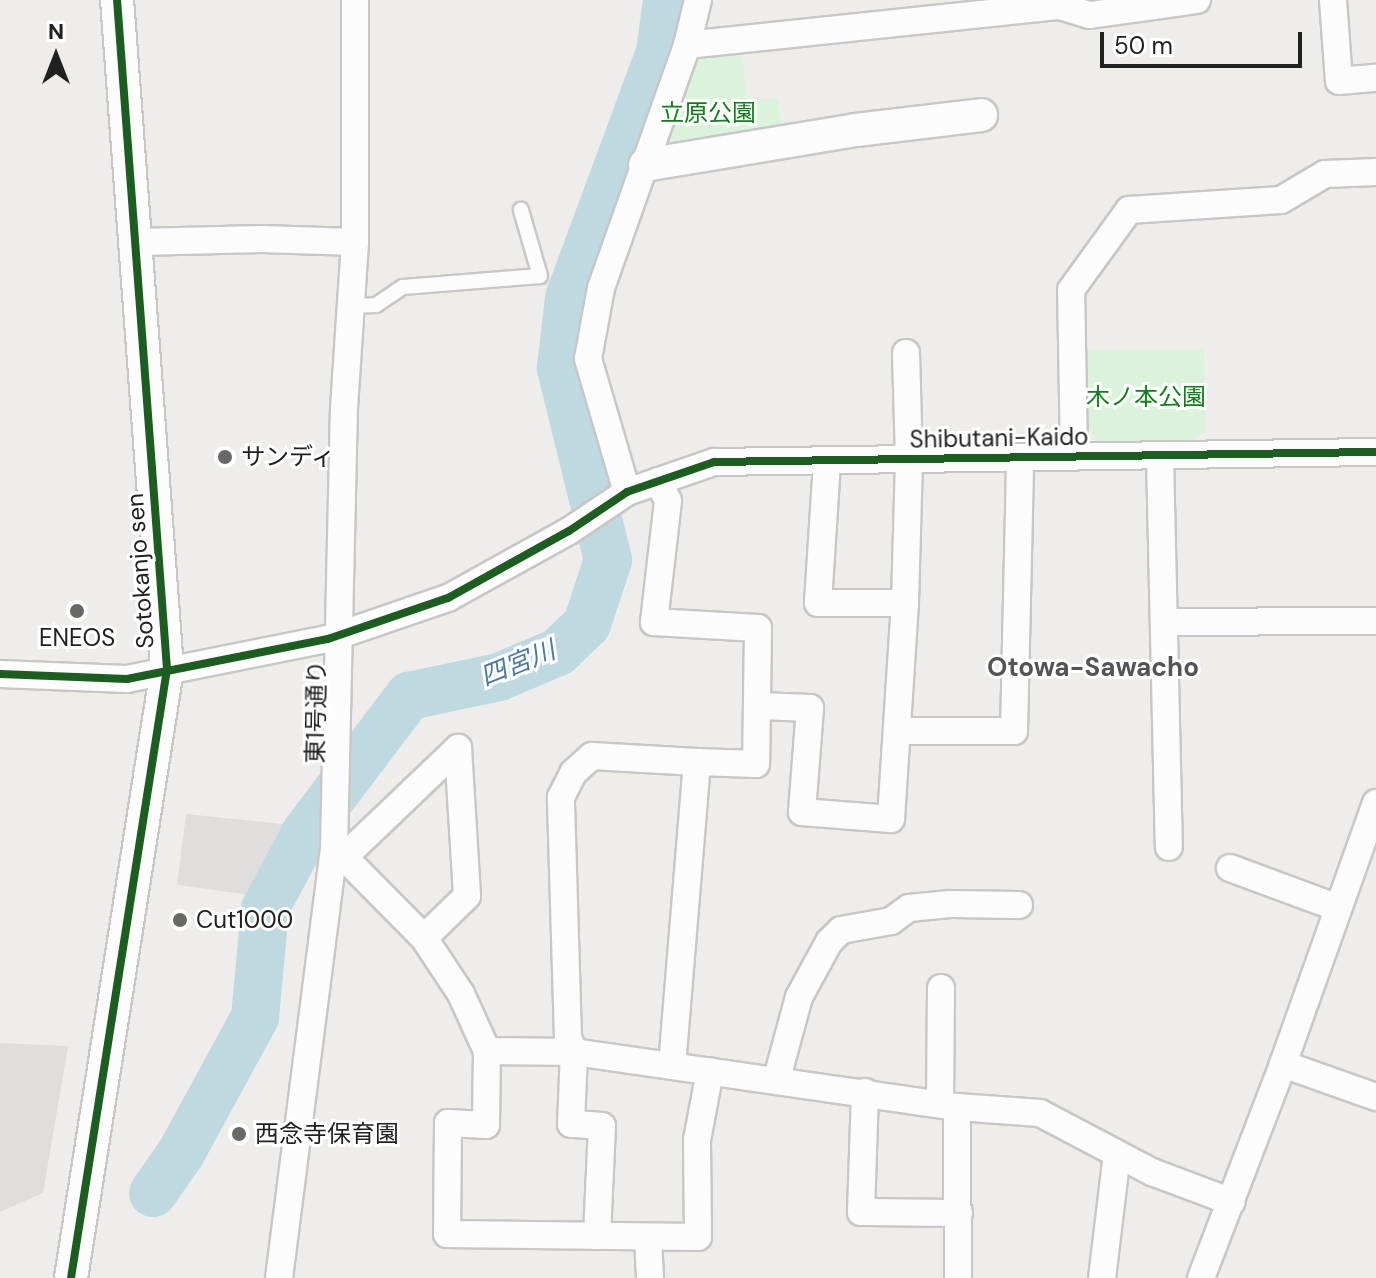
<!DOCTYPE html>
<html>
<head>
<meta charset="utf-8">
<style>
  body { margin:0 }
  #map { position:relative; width:1376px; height:1278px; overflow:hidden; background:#efedea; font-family:"DM Sans","Noto Sans JP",sans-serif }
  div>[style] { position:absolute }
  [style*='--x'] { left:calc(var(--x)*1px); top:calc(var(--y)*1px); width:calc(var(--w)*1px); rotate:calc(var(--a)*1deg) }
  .park>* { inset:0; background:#daf3da }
  .parking>* { inset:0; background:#dfdedd }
  .river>* { height:48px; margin:-24px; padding:0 24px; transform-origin:24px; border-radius:24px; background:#bfd9e1 }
  .roads { filter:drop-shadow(2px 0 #c8c7c6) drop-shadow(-2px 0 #c8c7c6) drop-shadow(0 2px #c8c7c6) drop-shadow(0 -2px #c8c7c6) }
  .service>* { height:14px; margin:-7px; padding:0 7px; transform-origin:7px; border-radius:7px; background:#fdfcfc }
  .minor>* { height:26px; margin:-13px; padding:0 13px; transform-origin:13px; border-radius:13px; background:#fdfcfc }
  .tertiary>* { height:32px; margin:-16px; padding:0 16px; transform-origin:16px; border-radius:16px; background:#fdfcfc }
  .cycleway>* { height:8px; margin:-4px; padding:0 4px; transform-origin:4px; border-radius:4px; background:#1b5e20 }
  .dots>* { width:22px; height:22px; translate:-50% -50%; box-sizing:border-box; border:4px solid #fff; border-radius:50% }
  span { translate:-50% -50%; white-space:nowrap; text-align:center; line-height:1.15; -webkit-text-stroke:6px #fff; paint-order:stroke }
  .park-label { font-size:24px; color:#0f8019 }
  .street-label { font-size:24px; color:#212121 }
  .poi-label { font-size:24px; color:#212121 }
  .left { translate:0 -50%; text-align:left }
  .water-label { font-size:26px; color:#4c7aa8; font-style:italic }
  .neighbourhood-label { font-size:26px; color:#545454; font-weight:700 }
  .north { position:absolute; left:16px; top:16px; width:80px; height:80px; -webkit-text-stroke:6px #fff; paint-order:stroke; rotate:0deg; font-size:22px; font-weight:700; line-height:32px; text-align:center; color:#212121 }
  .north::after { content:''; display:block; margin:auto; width:28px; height:36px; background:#212121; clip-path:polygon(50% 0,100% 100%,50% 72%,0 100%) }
  .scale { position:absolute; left:1100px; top:32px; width:202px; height:36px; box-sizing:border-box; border:4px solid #212121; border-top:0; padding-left:10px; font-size:24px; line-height:28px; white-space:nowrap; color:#212121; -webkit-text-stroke:6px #fff; paint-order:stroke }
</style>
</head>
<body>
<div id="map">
  <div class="park">
    <i style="clip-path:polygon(741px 39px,746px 94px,754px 100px,778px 98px,784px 142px,645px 165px,687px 45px)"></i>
    <i style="clip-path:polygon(1204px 349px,1205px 432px,1186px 444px,1099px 444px,1089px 428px,1088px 350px)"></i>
  </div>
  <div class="parking">
    <i style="clip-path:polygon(186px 814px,294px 825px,268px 867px,257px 896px,177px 885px)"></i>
    <i style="clip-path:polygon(0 1043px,68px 1046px,43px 1193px,0 1212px)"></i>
  </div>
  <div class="river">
    <i style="--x:153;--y:1193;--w:49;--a:-55"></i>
    <i style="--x:181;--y:1153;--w:155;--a:-61.4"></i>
    <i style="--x:255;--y:1017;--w:108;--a:-84.7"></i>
    <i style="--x:265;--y:909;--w:87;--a:-62"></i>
    <i style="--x:306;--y:832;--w:171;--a:-52.9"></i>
    <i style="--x:409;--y:696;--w:92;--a:-11.9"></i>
    <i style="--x:499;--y:677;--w:64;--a:-23"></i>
    <i style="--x:558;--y:652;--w:40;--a:-44"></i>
    <i style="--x:587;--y:624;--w:67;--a:-71.8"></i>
    <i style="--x:608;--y:560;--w:198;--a:-103.8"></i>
    <i style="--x:561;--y:368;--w:70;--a:-83.5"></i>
    <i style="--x:569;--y:298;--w:262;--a:-69.7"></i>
    <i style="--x:660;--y:52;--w:52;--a:-82.3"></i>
  </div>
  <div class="roads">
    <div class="service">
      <i style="--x:351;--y:306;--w:25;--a:-2"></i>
      <i style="--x:376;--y:305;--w:32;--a:-34"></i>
      <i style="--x:403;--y:287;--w:137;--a:-4.6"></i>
      <i style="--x:540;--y:276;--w:69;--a:-106.1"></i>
    </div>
    <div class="minor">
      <i style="--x:1333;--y:0;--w:81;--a:85.8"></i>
      <i style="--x:1339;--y:81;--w:37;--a:-5"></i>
      <i style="--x:687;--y:45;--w:375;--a:-6"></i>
      <i style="--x:1060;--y:6;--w:31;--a:17"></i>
      <i style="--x:1090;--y:15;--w:108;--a:-8"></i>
      <i style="--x:137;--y:242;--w:125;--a:-1.4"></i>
      <i style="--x:262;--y:239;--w:93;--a:1.8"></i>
      <i style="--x:1074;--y:457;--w:167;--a:-91"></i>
      <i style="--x:1071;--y:290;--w:99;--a:-54.1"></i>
      <i style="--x:1129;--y:210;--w:152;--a:-3.8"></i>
      <i style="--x:1281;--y:200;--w:51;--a:-30.6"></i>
      <i style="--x:1325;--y:174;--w:51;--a:-2.2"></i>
      <i style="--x:1160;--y:457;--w:390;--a:88.7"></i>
      <i style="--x:827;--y:463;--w:140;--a:93.7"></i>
      <i style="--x:818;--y:603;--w:87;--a:0"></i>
      <i style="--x:658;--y:481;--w:22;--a:63"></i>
      <i style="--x:668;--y:501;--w:122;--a:96.6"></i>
      <i style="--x:654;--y:622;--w:104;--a:3.3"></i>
      <i style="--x:758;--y:628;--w:136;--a:90.8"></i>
      <i style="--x:756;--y:764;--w:59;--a:-178.1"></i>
      <i style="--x:697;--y:762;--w:303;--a:94.7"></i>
      <i style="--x:627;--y:492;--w:139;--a:-106.3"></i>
      <i style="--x:588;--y:359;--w:72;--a:-79.6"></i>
      <i style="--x:601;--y:288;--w:258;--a:-70.5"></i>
      <i style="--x:687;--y:45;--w:46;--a:-76.3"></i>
      <i style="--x:1164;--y:622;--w:212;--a:-0.3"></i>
      <i style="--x:0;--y:674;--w:127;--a:2.3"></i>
      <i style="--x:127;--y:679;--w:205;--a:-11.3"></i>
      <i style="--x:328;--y:639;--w:127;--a:-18.9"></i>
      <i style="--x:448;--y:598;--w:138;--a:-29"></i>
      <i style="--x:569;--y:531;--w:70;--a:-33.9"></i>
      <i style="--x:627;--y:492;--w:92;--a:-19"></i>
      <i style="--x:714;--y:462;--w:662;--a:-0.87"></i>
      <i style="--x:759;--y:706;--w:51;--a:2.2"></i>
      <i style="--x:810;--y:708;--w:104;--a:94.4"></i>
      <i style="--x:802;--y:812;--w:89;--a:4.5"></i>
      <i style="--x:891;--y:819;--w:216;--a:-86.3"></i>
      <i style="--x:905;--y:603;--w:143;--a:-88.4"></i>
      <i style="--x:909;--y:460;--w:107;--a:-91.6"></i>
      <i style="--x:899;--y:731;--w:115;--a:0"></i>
      <i style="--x:1014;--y:731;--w:274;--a:-88.7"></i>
      <i style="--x:334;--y:847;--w:128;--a:45.3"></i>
      <i style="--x:424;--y:938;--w:67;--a:56.5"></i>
      <i style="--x:461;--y:994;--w:63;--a:65.5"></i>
      <i style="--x:487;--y:1051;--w:74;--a:90.8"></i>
      <i style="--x:486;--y:1125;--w:38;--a:-177"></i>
      <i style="--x:448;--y:1123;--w:111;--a:90.5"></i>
      <i style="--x:447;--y:1234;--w:251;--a:0.7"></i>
      <i style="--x:698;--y:1237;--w:97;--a:-90.6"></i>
      <i style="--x:697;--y:1140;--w:70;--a:-79.3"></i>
      <i style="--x:344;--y:857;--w:158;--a:-43.7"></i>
      <i style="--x:458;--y:748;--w:148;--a:86.5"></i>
      <i style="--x:467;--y:896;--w:60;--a:135.7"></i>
      <i style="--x:1230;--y:868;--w:115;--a:20.3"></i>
      <i style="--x:487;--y:1051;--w:87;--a:0.7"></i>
      <i style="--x:574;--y:1052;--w:387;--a:8.2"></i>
      <i style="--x:957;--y:1107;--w:83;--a:4.1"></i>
      <i style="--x:1040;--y:1113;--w:127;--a:27.8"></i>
      <i style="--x:1152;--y:1172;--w:85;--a:20.6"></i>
      <i style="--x:1283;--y:1064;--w:99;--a:19.5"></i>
      <i style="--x:777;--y:1078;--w:84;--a:-74.8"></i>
      <i style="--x:799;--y:997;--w:63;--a:-61.4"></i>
      <i style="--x:829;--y:942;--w:17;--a:-45"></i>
      <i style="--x:841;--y:930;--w:51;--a:-10.2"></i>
      <i style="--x:891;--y:921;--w:22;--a:-36"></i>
      <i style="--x:909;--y:908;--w:41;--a:-5.6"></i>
      <i style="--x:950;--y:904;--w:69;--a:0.8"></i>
      <i style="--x:865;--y:1092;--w:120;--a:91.9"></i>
      <i style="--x:861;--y:1212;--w:98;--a:0.6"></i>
      <i style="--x:940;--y:1104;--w:116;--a:-89.5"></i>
      <i style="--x:957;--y:1107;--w:171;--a:89.7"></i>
      <i style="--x:597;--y:1236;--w:110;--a:-87.4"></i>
      <i style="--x:602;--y:1126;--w:31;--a:-176"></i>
      <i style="--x:571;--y:1124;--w:72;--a:-87.6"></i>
      <i style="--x:574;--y:1052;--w:15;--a:-113"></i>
      <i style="--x:568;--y:1038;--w:241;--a:-91.7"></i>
      <i style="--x:561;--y:797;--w:27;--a:-63"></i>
      <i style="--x:573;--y:773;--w:25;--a:-42"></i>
      <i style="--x:592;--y:756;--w:105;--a:3.3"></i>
      <i style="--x:648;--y:1237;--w:41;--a:87.2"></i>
      <i style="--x:279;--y:1278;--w:434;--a:-82.7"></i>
      <i style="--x:334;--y:847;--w:439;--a:-88.7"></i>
      <i style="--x:344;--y:408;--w:166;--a:-86.2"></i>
      <i style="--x:355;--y:242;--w:242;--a:-90"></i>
      <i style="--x:1102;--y:1278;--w:125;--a:-83.1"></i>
      <i style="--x:1201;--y:1278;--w:229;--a:-69"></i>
      <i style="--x:1283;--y:1064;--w:277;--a:-70.4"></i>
    </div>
    <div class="tertiary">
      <i style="--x:645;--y:165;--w:214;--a:-9.4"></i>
      <i style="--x:856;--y:130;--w:126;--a:-6.8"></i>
      <i style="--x:71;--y:1278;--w:617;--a:-81.04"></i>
      <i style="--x:167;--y:669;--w:671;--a:-94.27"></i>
    </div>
  </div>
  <div class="cycleway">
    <i style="--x:0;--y:674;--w:127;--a:2.3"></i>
    <i style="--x:127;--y:679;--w:205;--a:-11.3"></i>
    <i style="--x:328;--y:639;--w:127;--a:-18.9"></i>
    <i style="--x:448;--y:598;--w:138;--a:-29"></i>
    <i style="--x:569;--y:531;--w:70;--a:-33.9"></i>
    <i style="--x:627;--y:492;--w:92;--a:-19"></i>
    <i style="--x:714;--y:462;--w:662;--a:-0.87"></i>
    <i style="--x:71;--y:1278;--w:617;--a:-81.04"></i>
    <i style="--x:167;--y:669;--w:671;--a:-94.27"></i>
  </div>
  <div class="dots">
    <i style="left:225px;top:457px;background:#696867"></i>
    <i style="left:77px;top:611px;background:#696867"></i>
    <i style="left:180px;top:920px;background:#696867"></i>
    <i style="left:239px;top:1134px;background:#696867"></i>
  </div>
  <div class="park-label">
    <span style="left:708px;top:113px">立原公園</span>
    <span style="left:1146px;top:397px">木ノ本公園</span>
  </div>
  <div class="street-label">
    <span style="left:999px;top:438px;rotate:-1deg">Shibutani-Kaido</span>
    <span style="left:140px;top:571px;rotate:-94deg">Sotokanjo sen</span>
    <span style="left:316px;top:712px;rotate:-89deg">東1号通り</span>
  </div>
  <div class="poi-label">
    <span class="left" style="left:241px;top:457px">サンディ</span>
    <span style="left:77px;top:638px">ENEOS</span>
    <span class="left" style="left:196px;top:920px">Cut1000</span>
    <span class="left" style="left:255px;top:1134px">西念寺保育園</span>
  </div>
  <div class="water-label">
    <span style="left:518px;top:664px;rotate:-22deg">四宮川</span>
  </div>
  <div class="neighbourhood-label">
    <span style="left:1093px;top:668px">Otowa-Sawacho</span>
  </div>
  <div class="north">N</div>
  <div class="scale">50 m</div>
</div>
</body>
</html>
